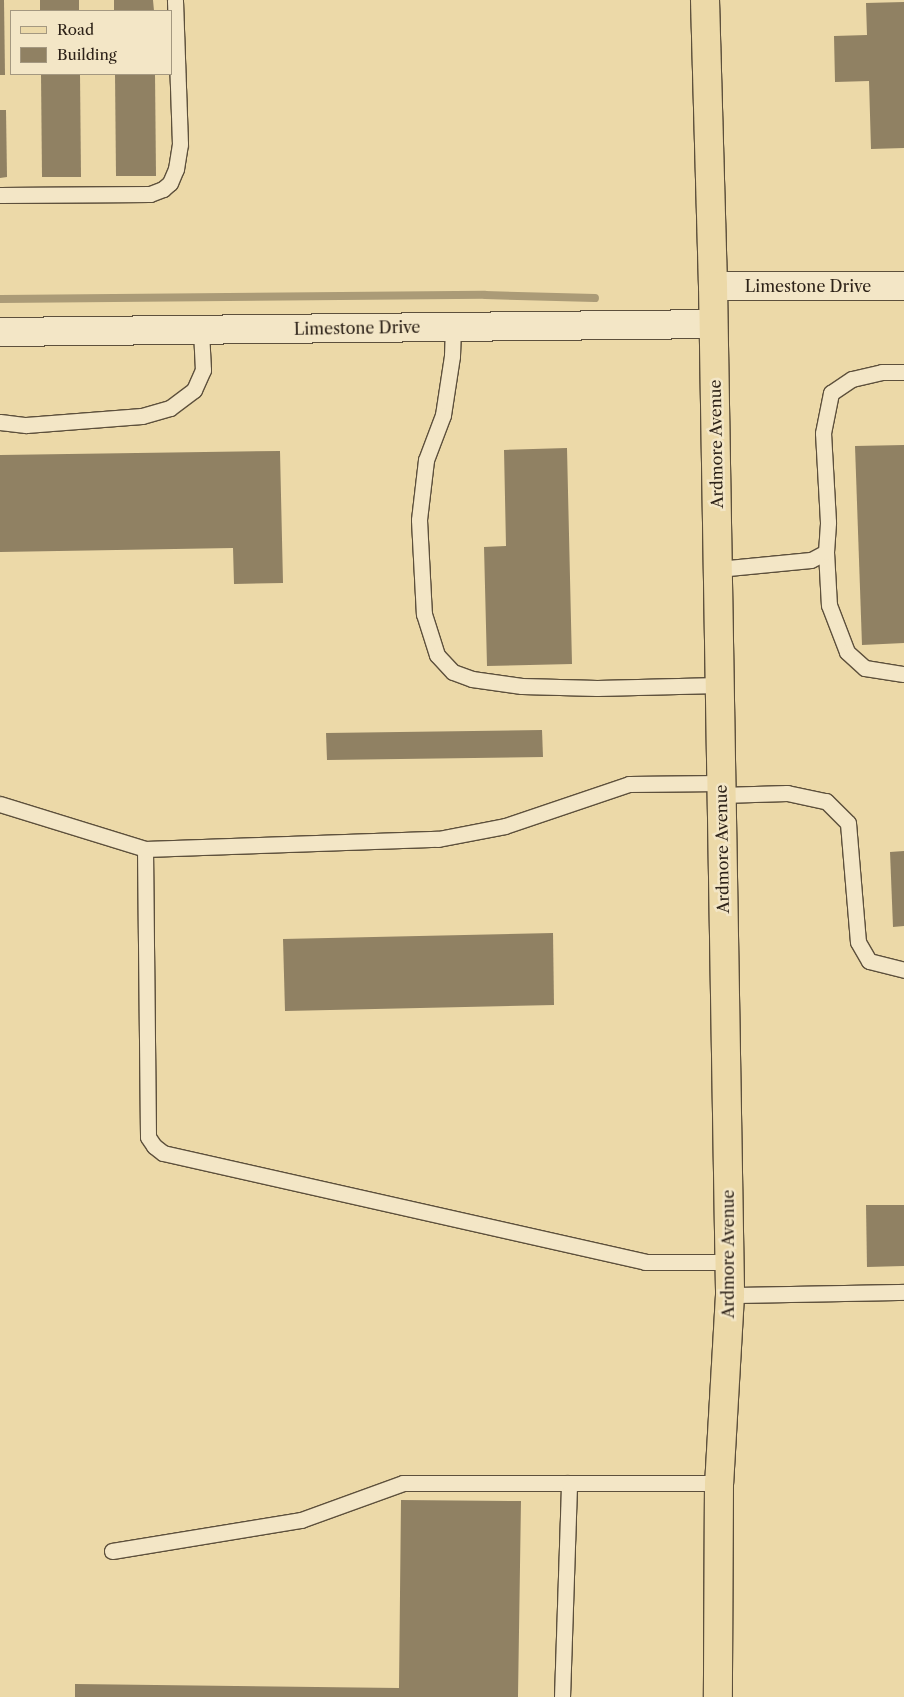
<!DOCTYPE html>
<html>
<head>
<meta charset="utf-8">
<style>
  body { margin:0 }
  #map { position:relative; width:904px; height:1697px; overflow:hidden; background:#ecd9a8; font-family:"Libre Caslon Text",serif }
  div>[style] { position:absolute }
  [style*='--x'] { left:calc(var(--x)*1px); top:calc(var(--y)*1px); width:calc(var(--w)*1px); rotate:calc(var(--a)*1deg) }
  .stream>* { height:8px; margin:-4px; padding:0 4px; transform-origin:4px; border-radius:4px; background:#ab9b77 }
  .building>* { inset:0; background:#908163 }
  .roads { filter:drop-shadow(1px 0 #5d503c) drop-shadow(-1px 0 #5d503c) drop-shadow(0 1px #5d503c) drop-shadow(0 -1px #5d503c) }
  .lane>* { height:15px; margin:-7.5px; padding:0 7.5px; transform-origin:7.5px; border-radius:7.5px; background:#f3e6c6 }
  .street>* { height:28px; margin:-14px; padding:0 14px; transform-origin:14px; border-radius:14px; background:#f3e6c6 }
  .primary>* { height:28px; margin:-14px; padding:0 14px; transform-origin:14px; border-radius:14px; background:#ecd9a8 }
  span { translate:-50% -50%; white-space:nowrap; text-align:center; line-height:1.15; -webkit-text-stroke:5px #f3e6c6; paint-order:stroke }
  .street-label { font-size:16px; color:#2d2218 }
  .legend { position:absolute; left:10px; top:10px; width:162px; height:65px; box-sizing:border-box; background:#f3e6c6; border:1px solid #a49880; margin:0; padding:6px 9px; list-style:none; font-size:15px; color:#2d2218 }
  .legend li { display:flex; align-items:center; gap:10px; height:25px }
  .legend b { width:25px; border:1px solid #a49880 }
</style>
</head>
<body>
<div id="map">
  <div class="stream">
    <i style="--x:0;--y:299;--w:485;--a:-0.5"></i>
    <i style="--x:485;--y:295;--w:110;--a:1.6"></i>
  </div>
  <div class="building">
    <i style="clip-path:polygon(0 0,4px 0,5px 75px,0 75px)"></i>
    <i style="clip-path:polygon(40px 0,79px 0,79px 11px,40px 11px)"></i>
    <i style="clip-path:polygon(114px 0,153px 0,154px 11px,114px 11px)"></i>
    <i style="clip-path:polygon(904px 2px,904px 148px,871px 149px,869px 81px,835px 82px,834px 36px,867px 35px,866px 3px)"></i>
    <i style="clip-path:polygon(41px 74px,80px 74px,81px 177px,42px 177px)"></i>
    <i style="clip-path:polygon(115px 74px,155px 74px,156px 176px,116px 176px)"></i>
    <i style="clip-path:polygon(0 110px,6px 110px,7px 177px,0 178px)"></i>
    <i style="clip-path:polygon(904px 445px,904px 643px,862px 645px,855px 446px)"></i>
    <i style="clip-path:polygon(567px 448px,572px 664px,487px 666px,484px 547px,506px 546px,504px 450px)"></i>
    <i style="clip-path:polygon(280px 451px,283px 583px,234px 584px,233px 548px,0 552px,0 455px)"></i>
    <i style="clip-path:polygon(542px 730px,543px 757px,327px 760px,326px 733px)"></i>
    <i style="clip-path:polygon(904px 851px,904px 926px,893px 927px,890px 852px)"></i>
    <i style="clip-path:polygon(553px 933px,554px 1005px,285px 1011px,283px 939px)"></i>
    <i style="clip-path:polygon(866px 1205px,904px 1205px,904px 1266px,867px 1267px)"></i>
    <i style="clip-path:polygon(401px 1500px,521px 1501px,518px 1697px,75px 1697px,75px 1684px,399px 1688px)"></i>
  </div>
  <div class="roads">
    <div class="lane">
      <i style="--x:0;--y:195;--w:150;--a:-0.4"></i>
      <i style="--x:150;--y:194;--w:14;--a:-21"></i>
      <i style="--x:163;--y:189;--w:9;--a:-41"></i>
      <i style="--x:170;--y:183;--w:15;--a:-67"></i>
      <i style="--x:176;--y:169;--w:25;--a:-81"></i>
      <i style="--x:180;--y:144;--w:144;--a:-92"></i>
      <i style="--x:453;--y:327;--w:29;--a:92"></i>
      <i style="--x:452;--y:356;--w:60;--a:98.7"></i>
      <i style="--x:443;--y:415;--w:48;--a:110.7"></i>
      <i style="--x:426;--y:460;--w:60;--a:96.7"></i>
      <i style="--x:419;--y:520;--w:94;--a:87"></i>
      <i style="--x:424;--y:614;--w:43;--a:72.4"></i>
      <i style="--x:437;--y:655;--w:23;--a:47"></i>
      <i style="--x:453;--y:672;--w:20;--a:20"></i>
      <i style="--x:472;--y:679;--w:50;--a:8"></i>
      <i style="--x:522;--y:686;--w:75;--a:1.5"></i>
      <i style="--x:597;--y:688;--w:122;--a:-1.4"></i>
      <i style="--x:0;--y:422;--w:26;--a:7"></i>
      <i style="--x:26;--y:425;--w:116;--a:-4.4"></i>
      <i style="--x:142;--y:416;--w:29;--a:-16"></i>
      <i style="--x:170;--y:408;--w:30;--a:-37"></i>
      <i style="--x:194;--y:390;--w:22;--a:-66"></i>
      <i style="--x:203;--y:370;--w:40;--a:-92.9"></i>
      <i style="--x:826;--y:552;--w:53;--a:86.8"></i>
      <i style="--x:829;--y:605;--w:50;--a:69"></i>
      <i style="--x:847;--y:652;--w:24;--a:42"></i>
      <i style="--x:865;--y:668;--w:39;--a:9"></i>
      <i style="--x:718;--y:569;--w:93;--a:-5.5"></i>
      <i style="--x:811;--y:560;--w:17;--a:-28"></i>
      <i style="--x:826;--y:552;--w:30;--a:-86"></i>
      <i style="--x:828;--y:522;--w:89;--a:-93.2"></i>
      <i style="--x:823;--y:433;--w:41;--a:-78.7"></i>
      <i style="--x:831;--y:393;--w:25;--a:-34"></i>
      <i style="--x:852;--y:379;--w:31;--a:-13"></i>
      <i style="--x:882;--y:372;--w:22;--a:0"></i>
      <i style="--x:721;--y:795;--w:66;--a:-1.7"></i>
      <i style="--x:787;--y:793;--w:40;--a:12"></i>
      <i style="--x:826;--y:801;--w:31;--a:45"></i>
      <i style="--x:848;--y:823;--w:119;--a:85.2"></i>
      <i style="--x:858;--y:942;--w:22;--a:60"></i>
      <i style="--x:869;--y:961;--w:36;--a:14"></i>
      <i style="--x:0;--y:804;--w:152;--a:17.2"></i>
      <i style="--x:145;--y:849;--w:288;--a:89.4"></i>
      <i style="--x:148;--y:1137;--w:11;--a:56"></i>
      <i style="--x:154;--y:1146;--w:11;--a:38"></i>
      <i style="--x:163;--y:1153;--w:494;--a:12.7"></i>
      <i style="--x:645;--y:1262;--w:84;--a:0"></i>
      <i style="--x:145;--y:849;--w:293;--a:-2"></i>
      <i style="--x:438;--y:839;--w:68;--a:-11"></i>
      <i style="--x:505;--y:826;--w:131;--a:-18.7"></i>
      <i style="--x:629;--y:784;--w:92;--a:-0.6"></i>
      <i style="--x:730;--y:1295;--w:174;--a:-1"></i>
      <i style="--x:112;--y:1551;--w:192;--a:-9.3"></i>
      <i style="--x:301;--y:1520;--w:109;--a:-19.9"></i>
      <i style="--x:403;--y:1483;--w:166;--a:0"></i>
      <i style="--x:562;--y:1697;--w:214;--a:-88.1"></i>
      <i style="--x:569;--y:1483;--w:150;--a:0"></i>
    </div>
    <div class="street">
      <i style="--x:713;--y:286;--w:191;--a:0"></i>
      <i style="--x:0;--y:332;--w:713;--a:-0.64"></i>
    </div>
    <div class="primary">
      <i style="--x:705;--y:0;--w:286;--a:88.4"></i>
      <i style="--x:713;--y:286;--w:1009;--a:89.03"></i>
      <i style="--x:730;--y:1295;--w:188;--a:93.3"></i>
      <i style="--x:719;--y:1483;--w:214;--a:90.3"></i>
    </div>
  </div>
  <div class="street-label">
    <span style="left:808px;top:286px">Limestone Drive</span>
    <span style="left:357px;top:328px;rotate:-1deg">Limestone Drive</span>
    <span style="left:716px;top:444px;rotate:-91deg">Ardmore Avenue</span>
    <span style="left:722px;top:849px;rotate:-91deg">Ardmore Avenue</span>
    <span style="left:728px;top:1254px;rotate:-90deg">Ardmore Avenue</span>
  </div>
  <ul class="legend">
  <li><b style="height:6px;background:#ecd9a8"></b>Road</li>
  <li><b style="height:14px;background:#908163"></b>Building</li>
  </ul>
</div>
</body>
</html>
